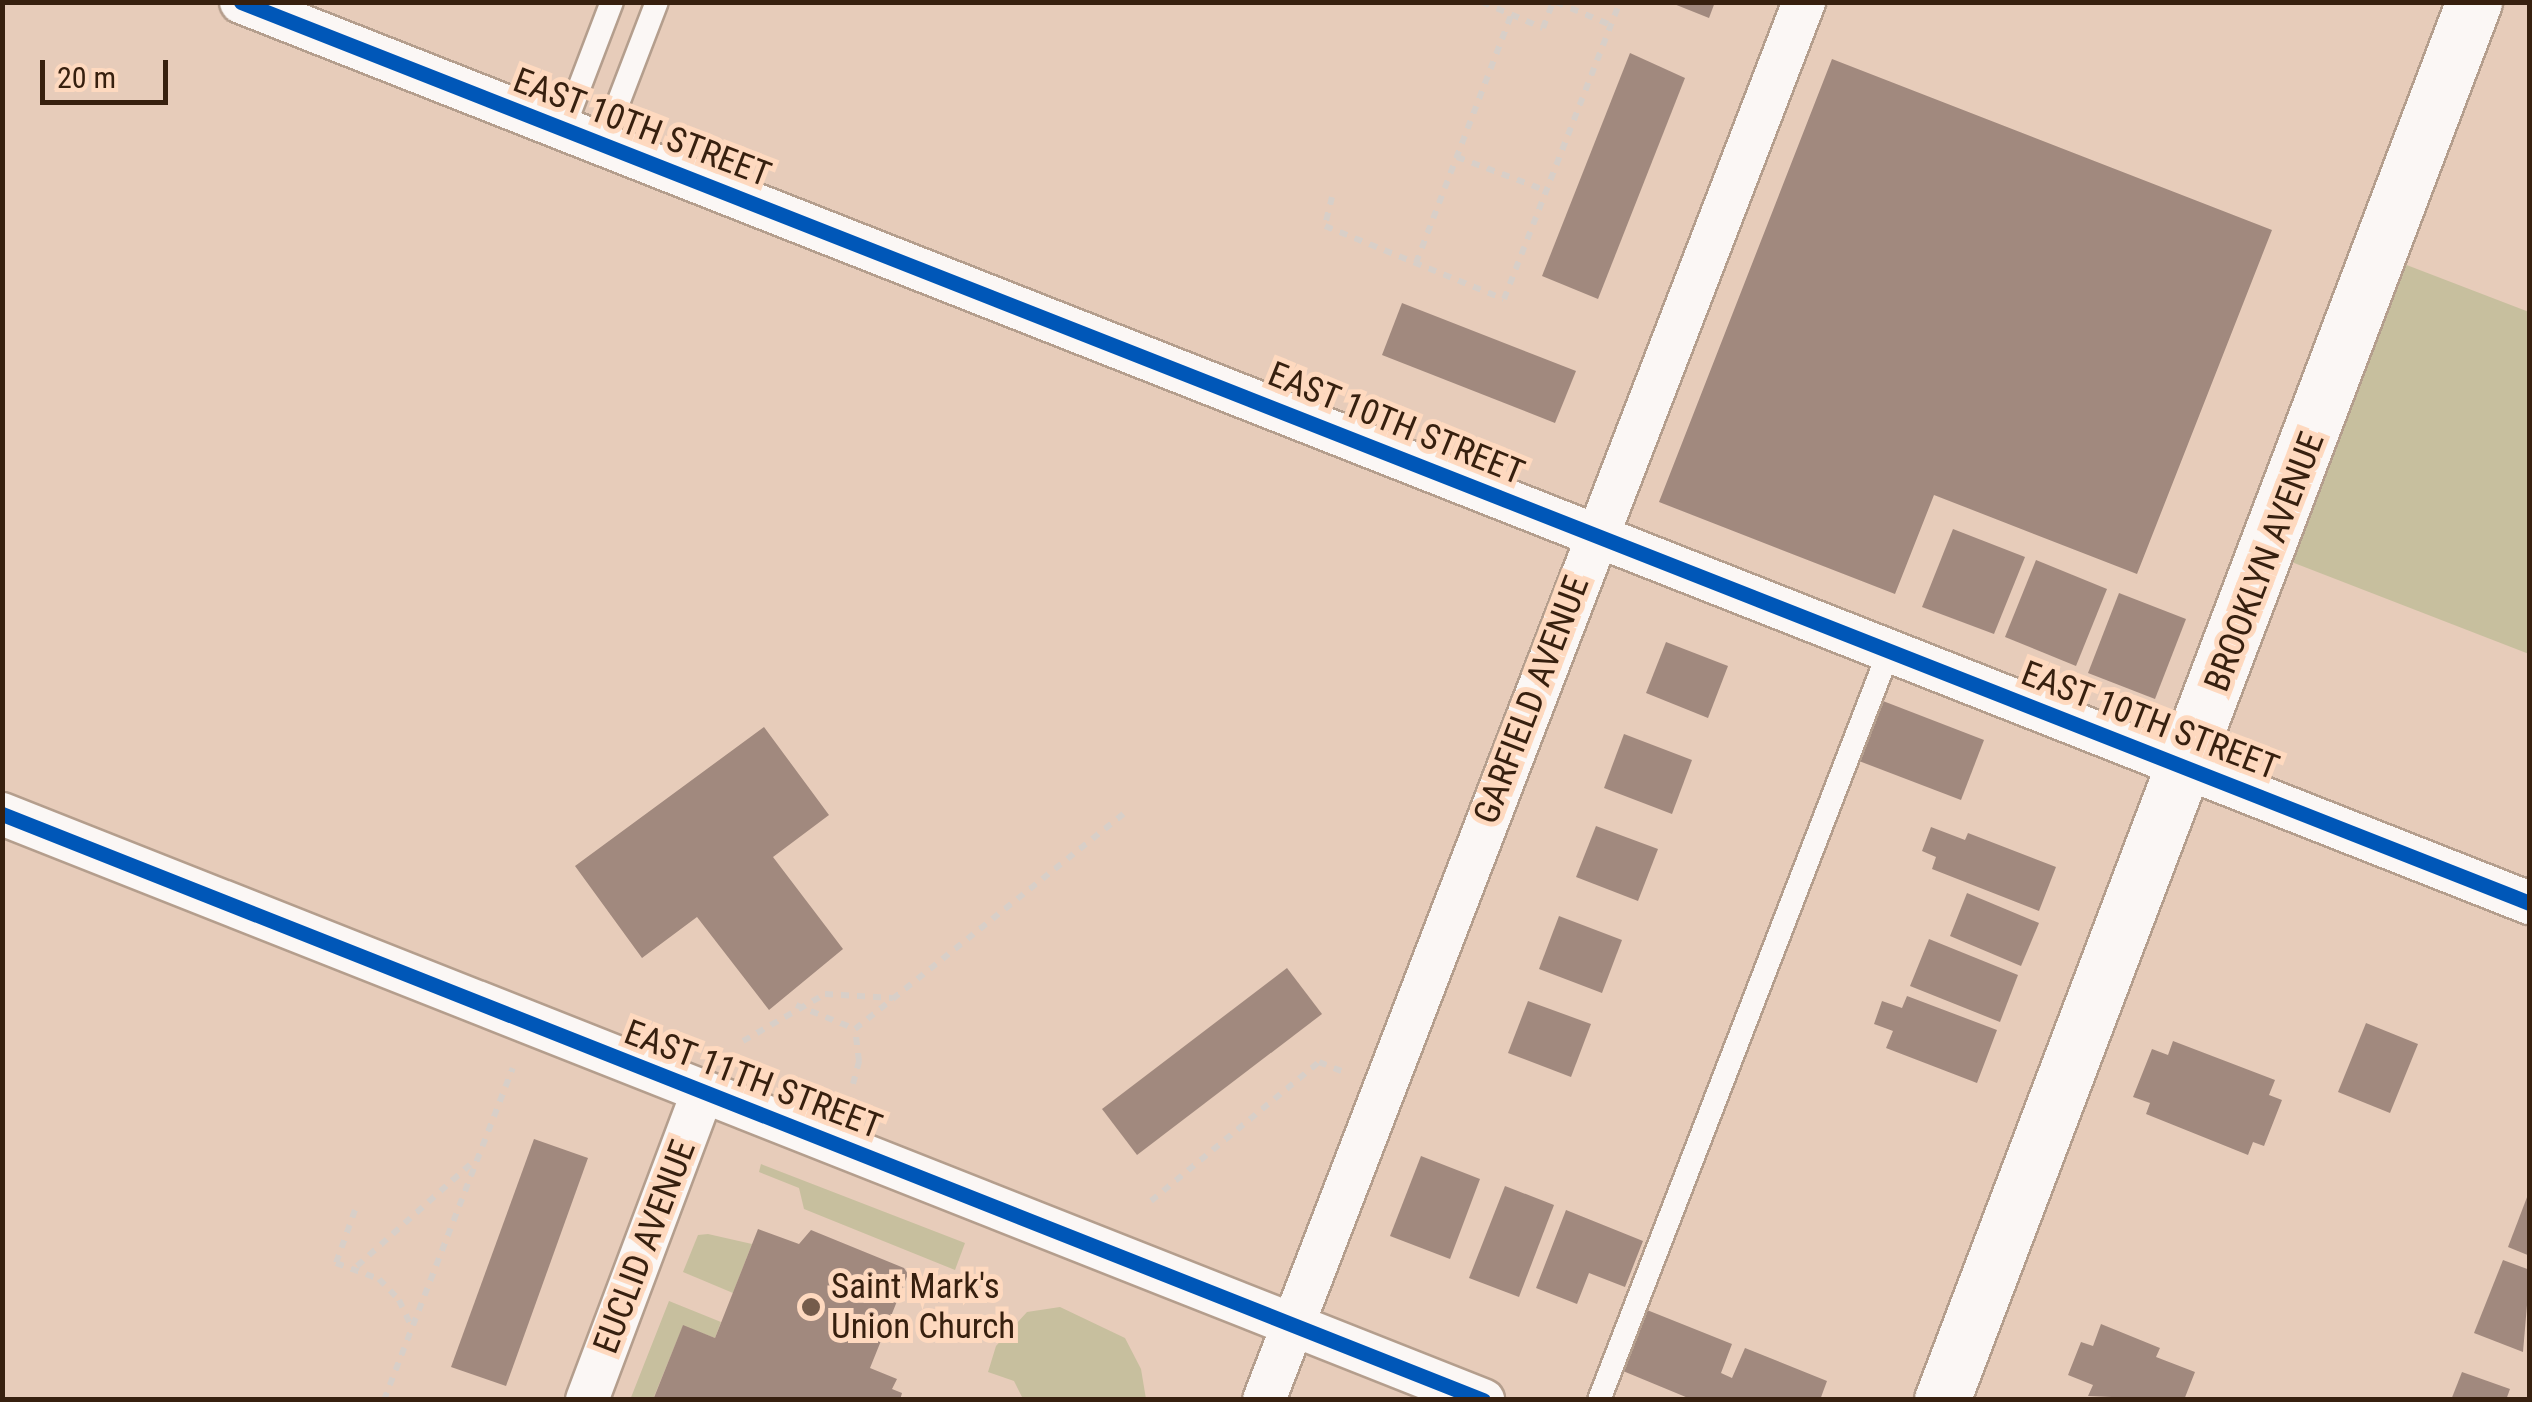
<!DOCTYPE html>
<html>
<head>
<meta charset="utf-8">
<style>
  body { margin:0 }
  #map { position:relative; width:2532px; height:1402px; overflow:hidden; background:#e7ccba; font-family:"Roboto Condensed",sans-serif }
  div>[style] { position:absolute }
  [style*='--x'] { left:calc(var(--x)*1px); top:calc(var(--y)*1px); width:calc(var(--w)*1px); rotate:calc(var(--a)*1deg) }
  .green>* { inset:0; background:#c7bf9e }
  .building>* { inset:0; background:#a1897e }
  .path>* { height:6px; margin-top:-3px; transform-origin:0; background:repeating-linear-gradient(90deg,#d8cfc8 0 8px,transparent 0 16px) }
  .roads { filter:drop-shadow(2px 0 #b49e8d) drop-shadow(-2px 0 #b49e8d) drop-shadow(0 2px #b49e8d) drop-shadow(0 -2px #b49e8d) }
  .lane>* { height:22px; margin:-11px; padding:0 11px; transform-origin:11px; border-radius:11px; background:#fbf7f5 }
  .street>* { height:42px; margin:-21px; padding:0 21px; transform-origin:21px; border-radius:21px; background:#fbf7f5 }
  .secondary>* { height:55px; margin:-27.5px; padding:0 27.5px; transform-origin:27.5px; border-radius:27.5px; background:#fbf7f5 }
  .cycleway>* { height:15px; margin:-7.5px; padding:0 7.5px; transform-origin:7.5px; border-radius:7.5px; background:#0057b8 }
  .dots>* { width:28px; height:28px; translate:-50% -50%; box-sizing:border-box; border:5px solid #fed9bf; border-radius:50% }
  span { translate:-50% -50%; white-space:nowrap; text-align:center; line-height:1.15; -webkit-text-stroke:10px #fed9bf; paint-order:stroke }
  .street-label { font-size:35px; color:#37200f }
  .poi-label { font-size:35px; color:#37200f }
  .left { translate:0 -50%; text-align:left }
  .frame { position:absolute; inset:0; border:5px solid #37200f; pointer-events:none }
  .scale { position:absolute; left:40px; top:60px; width:128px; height:45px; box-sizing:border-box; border:5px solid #37200f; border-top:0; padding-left:12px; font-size:30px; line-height:35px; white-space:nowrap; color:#37200f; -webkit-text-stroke:8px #fed9bf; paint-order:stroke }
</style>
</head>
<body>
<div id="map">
  <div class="green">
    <i style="clip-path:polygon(2404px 264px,2529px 312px,2529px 654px,2289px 561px)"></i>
    <i style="clip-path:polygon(761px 1164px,965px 1243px,955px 1270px,804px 1209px,799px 1188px,759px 1172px)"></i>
    <i style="clip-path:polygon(708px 1234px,752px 1244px,733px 1293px,683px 1272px,698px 1235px)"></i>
    <i style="clip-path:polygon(669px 1301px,721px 1322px,715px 1338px,683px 1326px,653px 1399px,630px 1400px)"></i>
    <i style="clip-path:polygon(1060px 1307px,1125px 1338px,1141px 1369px,1146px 1399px,1023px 1399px,1014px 1381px,988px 1372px,996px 1346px,1027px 1312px)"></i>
  </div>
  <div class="building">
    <i style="clip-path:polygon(1669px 2px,1715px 2px,1709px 18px)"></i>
    <i style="clip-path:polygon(1630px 53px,1685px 78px,1598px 299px,1542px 276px)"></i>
    <i style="clip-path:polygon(1832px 59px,2272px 230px,2137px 574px,1934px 495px,1895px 594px,1659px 502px)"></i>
    <i style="clip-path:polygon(1402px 303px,1576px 371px,1555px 423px,1382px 355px)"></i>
    <i style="clip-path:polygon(1953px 529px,2025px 557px,1994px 634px,1922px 607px)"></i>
    <i style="clip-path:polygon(2036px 560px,2107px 589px,2076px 666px,2005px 637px)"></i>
    <i style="clip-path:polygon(2119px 593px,2186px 619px,2155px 699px,2088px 673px)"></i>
    <i style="clip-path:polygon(1666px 642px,1728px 666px,1708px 718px,1646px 693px)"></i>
    <i style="clip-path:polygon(1883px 701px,1984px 740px,1961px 800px,1859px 761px)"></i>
    <i style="clip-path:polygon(764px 727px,829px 815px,773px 857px,843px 949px,769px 1010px,697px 917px,642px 958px,575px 866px)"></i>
    <i style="clip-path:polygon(1624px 734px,1692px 760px,1672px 814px,1604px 788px)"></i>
    <i style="clip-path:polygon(1596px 826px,1658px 849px,1638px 901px,1576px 877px)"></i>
    <i style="clip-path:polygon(1931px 827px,1965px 840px,1968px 833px,2056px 867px,2039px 911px,1932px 869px,1936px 857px,1922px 851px)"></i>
    <i style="clip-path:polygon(1967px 893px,2039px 923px,2021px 966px,1950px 936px)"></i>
    <i style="clip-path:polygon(1559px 916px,1622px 940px,1602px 993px,1539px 969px)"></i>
    <i style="clip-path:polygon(1929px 939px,2018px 975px,2000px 1022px,1910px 986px)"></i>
    <i style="clip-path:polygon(1287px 968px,1322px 1014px,1137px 1155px,1102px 1109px)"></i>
    <i style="clip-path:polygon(1907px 996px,1997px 1030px,1977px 1083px,1886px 1048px,1893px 1031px,1874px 1024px,1882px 1001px,1902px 1008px)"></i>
    <i style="clip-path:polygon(1528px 1001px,1591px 1024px,1571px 1077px,1508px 1053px)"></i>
    <i style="clip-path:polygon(2366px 1023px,2418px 1044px,2390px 1113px,2338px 1092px)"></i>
    <i style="clip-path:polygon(2173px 1041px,2275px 1080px,2269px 1095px,2282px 1100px,2264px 1146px,2253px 1142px,2248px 1155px,2146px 1114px,2150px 1103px,2133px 1097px,2152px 1049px,2168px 1055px)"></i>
    <i style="clip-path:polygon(534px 1139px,588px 1158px,506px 1386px,451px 1367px)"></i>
    <i style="clip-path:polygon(1421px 1156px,1480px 1179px,1450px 1259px,1390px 1236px)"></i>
    <i style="clip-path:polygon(1505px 1186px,1554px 1205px,1519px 1297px,1469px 1278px)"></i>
    <i style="clip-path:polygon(2529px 1192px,2530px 1192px,2530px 1256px,2508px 1247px)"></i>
    <i style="clip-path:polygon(1566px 1210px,1643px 1241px,1625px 1287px,1589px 1273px,1577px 1304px,1536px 1288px)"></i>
    <i style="clip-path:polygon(758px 1229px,799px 1244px,811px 1230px,904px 1268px,908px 1274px,870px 1368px,897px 1379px,892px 1389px,902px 1393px,900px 1400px,653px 1400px,683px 1325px,715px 1338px)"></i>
    <i style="clip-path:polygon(2503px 1260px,2530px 1270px,2523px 1352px,2474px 1333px)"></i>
    <i style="clip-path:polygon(1647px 1310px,1732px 1344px,1721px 1373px,1732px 1378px,1745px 1348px,1827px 1381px,1820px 1400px,1693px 1400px,1623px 1371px)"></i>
    <i style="clip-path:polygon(2101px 1324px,2160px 1348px,2156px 1357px,2195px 1372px,2184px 1400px,2088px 1396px,2093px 1385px,2068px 1375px,2081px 1342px,2093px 1346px)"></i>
    <i style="clip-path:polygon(2462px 1372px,2510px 1389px,2506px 1400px,2451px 1400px)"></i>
  </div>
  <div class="path">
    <i style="--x:1482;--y:2;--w:66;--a:23.1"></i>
    <i style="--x:1543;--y:28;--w:28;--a:-69"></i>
    <i style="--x:1556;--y:2;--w:60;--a:22.7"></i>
    <i style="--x:1457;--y:157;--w:96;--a:20.7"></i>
    <i style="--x:1332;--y:197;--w:30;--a:104"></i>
    <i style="--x:1325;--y:226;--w:193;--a:22.2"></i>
    <i style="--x:1504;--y:299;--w:319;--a:-68.7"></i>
    <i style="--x:1416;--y:263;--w:266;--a:-69"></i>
    <i style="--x:796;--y:1005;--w:64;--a:22.1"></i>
    <i style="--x:743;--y:1041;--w:95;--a:-29.8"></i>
    <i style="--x:825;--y:994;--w:68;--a:3.4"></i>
    <i style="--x:853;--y:1084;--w:24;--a:-75"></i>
    <i style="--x:859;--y:1061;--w:32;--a:-97"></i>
    <i style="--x:855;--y:1029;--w:344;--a:-38.7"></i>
    <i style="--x:1151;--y:1201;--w:218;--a:-39.6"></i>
    <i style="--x:1319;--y:1062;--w:27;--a:22"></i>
    <i style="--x:355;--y:1210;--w:56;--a:109.7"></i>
    <i style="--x:336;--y:1263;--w:46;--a:20.4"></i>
    <i style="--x:379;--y:1279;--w:29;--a:46"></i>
    <i style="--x:399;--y:1300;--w:31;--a:65"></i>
    <i style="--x:357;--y:1266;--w:159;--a:-41.9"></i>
    <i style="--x:384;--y:1400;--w:356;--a:-68.8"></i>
  </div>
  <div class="roads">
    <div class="lane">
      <i style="--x:563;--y:130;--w:137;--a:-69.1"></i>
      <i style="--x:602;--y:145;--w:153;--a:-69"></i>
      <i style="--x:1599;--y:1400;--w:803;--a:-68.83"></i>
    </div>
    <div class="street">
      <i style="--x:241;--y:2;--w:2460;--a:21.49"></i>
      <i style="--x:2;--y:814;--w:1593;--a:21.59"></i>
      <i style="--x:587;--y:1400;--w:327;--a:-69.4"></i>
      <i style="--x:1264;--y:1400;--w:1499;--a:-68.88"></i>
    </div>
    <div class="secondary">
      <i style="--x:1942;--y:1400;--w:1496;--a:-69.17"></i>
    </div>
  </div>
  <div class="cycleway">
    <i style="--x:241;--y:2;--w:2460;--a:21.49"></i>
    <i style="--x:2;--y:814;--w:1593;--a:21.59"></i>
  </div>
  <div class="dots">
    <i style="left:811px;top:1307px;background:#755c4b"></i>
  </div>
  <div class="street-label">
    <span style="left:642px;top:128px;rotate:21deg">EAST 10TH STREET</span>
    <span style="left:1396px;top:424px;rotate:22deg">EAST 10TH STREET</span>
    <span style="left:2265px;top:562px;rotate:-69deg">BROOKLYN AVENUE</span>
    <span style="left:1532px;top:700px;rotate:-69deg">GARFIELD AVENUE</span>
    <span style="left:2150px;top:721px;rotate:21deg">EAST 10TH STREET</span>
    <span style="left:753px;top:1080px;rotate:21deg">EAST 11TH STREET</span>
    <span style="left:645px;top:1247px;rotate:-69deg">EUCLID AVENUE</span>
  </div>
  <div class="poi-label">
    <span class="left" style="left:831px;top:1307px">Saint Mark's<br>Union Church</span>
  </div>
  <div class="frame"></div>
  <div class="scale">20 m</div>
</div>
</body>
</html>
